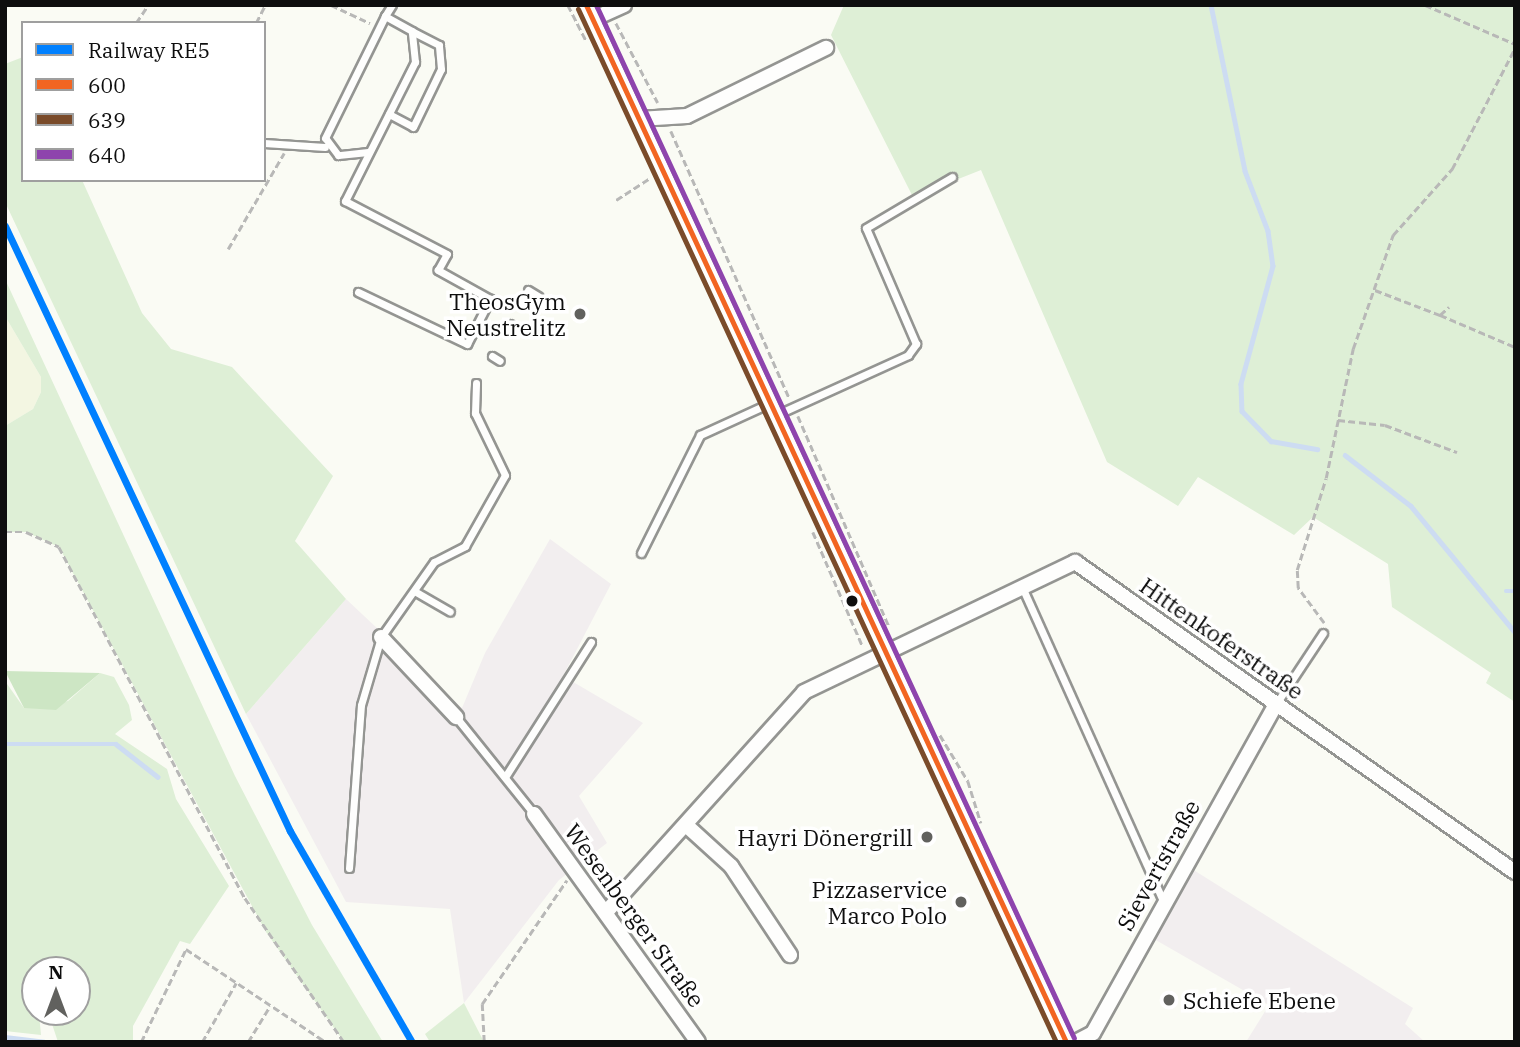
<!DOCTYPE html>
<html>
<head>
<meta charset="utf-8">
<style>
  body { margin:0 }
  #map { position:relative; width:1520px; height:1047px; overflow:hidden; background:#fafbf4; font-family:"IBM Plex Serif",serif }
  div>[style] { position:absolute }
  [style*='--x'] { left:calc(var(--x)*1px); top:calc(var(--y)*1px); width:calc(var(--w)*1px); rotate:calc(var(--a)*1deg) }
  .industrial>* { inset:0; background:#f2eeef }
  .farmland>* { inset:0; background:#f3f6e2 }
  .green>* { inset:0; background:#deefd6 }
  .forest>* { inset:0; background:#cde6c4 }
  .stream>* { height:4.5px; margin:-2.25px; padding:0 2.25px; transform-origin:2.25px; border-radius:2.25px; background:#cddcf2 }
  .path>* { height:2.5px; margin-top:-1.25px; transform-origin:0; background:repeating-linear-gradient(90deg,#b8b8b7 0 7px,transparent 0 10.5px) }
  .roads { filter:drop-shadow(2px 0 #949592) drop-shadow(-2px 0 #949592) drop-shadow(0 2px #949592) drop-shadow(0 -2px #949592) }
  .service>* { height:7px; margin:-3.5px; padding:0 3.5px; transform-origin:3.5px; border-radius:3.5px; background:#fefefd }
  .minor>* { height:14px; margin:-7px; padding:0 7px; transform-origin:7px; border-radius:7px; background:#fefefd }
  .bus-1>* { height:5px; margin:-2.5px; padding:0 2.5px; transform-origin:2.5px; border-radius:2.5px; background:#f26522 }
  .bus-2>* { height:5px; margin:-2.5px; padding:0 2.5px; transform-origin:2.5px; border-radius:2.5px; background:#7a4b2a }
  .bus-3>* { height:5px; margin:-2.5px; padding:0 2.5px; transform-origin:2.5px; border-radius:2.5px; background:#8e44ad }
  .rail-1>* { height:7px; margin:-3.5px; padding:0 3.5px; transform-origin:3.5px; border-radius:3.5px; background:#0080ff }
  .dots>* { width:19px; height:19px; translate:-50% -50%; box-sizing:border-box; border:4px solid #fff; border-radius:50% }
  span { translate:-50% -50%; white-space:nowrap; text-align:center; line-height:1.15; -webkit-text-stroke:7px #fff; paint-order:stroke }
  .poi-label { font-size:23px; color:#0e0e0e }
  .right { translate:-100% -50%; text-align:right }
  .left { translate:0 -50%; text-align:left }
  .street-label { font-size:23px; color:#0e0e0e }
  .frame { position:absolute; inset:0; border:7px solid #0e0e0e; pointer-events:none }
  .legend { position:absolute; left:21px; top:21px; width:245px; height:161px; box-sizing:border-box; background:#fff; border:2px solid #9f9f9f; margin:0; padding:9px 12px; list-style:none; font-size:21px; color:#0e0e0e }
  .legend li { display:flex; align-items:center; gap:14px; height:35px }
  .legend b { width:35px; border:2px solid #9f9f9f }
  .north { position:absolute; left:21px; top:956px; width:70px; height:70px; box-sizing:border-box; background:#fff; border:2px solid #9f9f9f; border-radius:50%; rotate:0deg; font-size:19px; font-weight:700; line-height:28px; text-align:center; color:#0e0e0e }
  .north::after { content:''; display:block; margin:auto; width:24px; height:32px; background:#61615e; clip-path:polygon(50% 0,100% 100%,50% 72%,0 100%) }
</style>
</head>
<body>
<div id="map">
  <div class="industrial">
    <i style="clip-path:polygon(550px 539px,611px 584px,563px 676px,643px 723px,579px 796px,607px 843px,559px 880px,464px 1003px,450px 909px,346px 902px,246px 714px,346px 599px,462px 708px,485px 653px)"></i>
    <i style="clip-path:polygon(1192px 869px,1413px 1008px,1405px 1024px,1425px 1042px,1246px 1042px,1269px 1005px,1154px 939px)"></i>
  </div>
  <div class="farmland">
    <i style="clip-path:polygon(5px 316px,41px 377px,41px 392px,33px 409px,5px 426px)"></i>
  </div>
  <div class="green">
    <i style="clip-path:polygon(844px 5px,1515px 5px,1515px 702px,1486px 683px,1491px 673px,1392px 607px,1388px 564px,1313px 517px,1294px 535px,1198px 477px,1178px 506px,1107px 462px,981px 170px,913px 197px,831px 35px)"></i>
    <i style="clip-path:polygon(23px 57px,23px 180px,82px 180px,142px 313px,171px 349px,232px 367px,333px 476px,295px 541px,346px 599px,246px 714px,5px 202px,5px 64px)"></i>
    <i style="clip-path:polygon(5px 279px,235px 776px,312px 925px,383px 1042px,344px 1042px,266px 932px,59px 547px,26px 532px,5px 532px,5px 426px,33px 409px,41px 392px,41px 377px,5px 316px)"></i>
    <i style="clip-path:polygon(100px 673px,114px 677px,129px 705px,132px 720px,115px 734px,167px 769px,176px 799px,229px 886px,190px 944px,180px 941px,133px 1026px,133px 1042px,58px 1042px,48px 1012px,77px 1012px,77px 970px,35px 970px,41px 1035px,5px 1031px,5px 681px,24px 708px,68px 701px)"></i>
    <i style="clip-path:polygon(464px 1003px,484px 1042px,430px 1042px,425px 1034px)"></i>
  </div>
  <div class="forest">
    <i style="clip-path:polygon(5px 671px,100px 673px,56px 710px,24px 708px)"></i>
  </div>
  <div class="stream">
    <i style="--x:1211;--y:5;--w:169;--a:78.4"></i>
    <i style="--x:1245;--y:171;--w:64;--a:69"></i>
    <i style="--x:1268;--y:231;--w:35;--a:82"></i>
    <i style="--x:1273;--y:266;--w:122;--a:105.2"></i>
    <i style="--x:1241;--y:384;--w:27;--a:88"></i>
    <i style="--x:1242;--y:411;--w:42;--a:46"></i>
    <i style="--x:1271;--y:441;--w:47;--a:9.9"></i>
    <i style="--x:1345;--y:455;--w:83;--a:37.7"></i>
    <i style="--x:1411;--y:506;--w:163;--a:50.5"></i>
    <i style="--x:1506;--y:591;--w:9;--a:0"></i>
    <i style="--x:5;--y:744;--w:111;--a:0"></i>
    <i style="--x:116;--y:744;--w:53;--a:38.2"></i>
    <i style="--x:5;--y:1037;--w:39;--a:7"></i>
  </div>
  <div class="path">
    <i style="--x:331;--y:5;--w:43;--a:24.8"></i>
    <i style="--x:568;--y:5;--w:39;--a:63"></i>
    <i style="--x:1425;--y:5;--w:98;--a:23.4"></i>
    <i style="--x:136;--y:23;--w:22;--a:-56"></i>
    <i style="--x:256;--y:23;--w:20;--a:-63"></i>
    <i style="--x:616;--y:23;--w:90;--a:62.3"></i>
    <i style="--x:671;--y:131;--w:291;--a:66.1"></i>
    <i style="--x:616;--y:200;--w:40;--a:-32.9"></i>
    <i style="--x:228;--y:249;--w:111;--a:-59.7"></i>
    <i style="--x:1375;--y:290;--w:70;--a:21"></i>
    <i style="--x:1440;--y:315;--w:12;--a:-42"></i>
    <i style="--x:1440;--y:315;--w:82;--a:23.1"></i>
    <i style="--x:798;--y:416;--w:229;--a:66.6"></i>
    <i style="--x:1338;--y:420;--w:47;--a:6.1"></i>
    <i style="--x:1385;--y:425;--w:77;--a:20.6"></i>
    <i style="--x:5;--y:532;--w:21;--a:0"></i>
    <i style="--x:26;--y:532;--w:36;--a:24"></i>
    <i style="--x:59;--y:547;--w:397;--a:62.1"></i>
    <i style="--x:245;--y:898;--w:175;--a:55.5"></i>
    <i style="--x:813;--y:532;--w:125;--a:66.5"></i>
    <i style="--x:1324;--y:623;--w:44;--a:-126.6"></i>
    <i style="--x:1298;--y:588;--w:18;--a:-93"></i>
    <i style="--x:1297;--y:570;--w:96;--a:-72.5"></i>
    <i style="--x:1326;--y:478;--w:132;--a:-78.2"></i>
    <i style="--x:1353;--y:349;--w:121;--a:-70.7"></i>
    <i style="--x:1393;--y:235;--w:89;--a:-48.2"></i>
    <i style="--x:1452;--y:169;--w:136;--a:-62.5"></i>
    <i style="--x:940;--y:735;--w:54;--a:58.7"></i>
    <i style="--x:968;--y:781;--w:44;--a:72.8"></i>
    <i style="--x:141;--y:1042;--w:103;--a:-64.2"></i>
    <i style="--x:186;--y:949;--w:168;--a:33.6"></i>
    <i style="--x:202;--y:1042;--w:68;--a:-60"></i>
    <i style="--x:248;--y:1042;--w:42;--a:-58.6"></i>
    <i style="--x:484;--y:1042;--w:38;--a:-93"></i>
    <i style="--x:482;--y:1004;--w:150;--a:-55.6"></i>
  </div>
  <div class="roads">
    <div class="service">
      <i style="--x:389;--y:114;--w:27;--a:28"></i>
      <i style="--x:413;--y:127;--w:64;--a:-64.2"></i>
      <i style="--x:441;--y:69;--w:24;--a:-95"></i>
      <i style="--x:439;--y:45;--w:30;--a:-153"></i>
      <i style="--x:264;--y:143;--w:61;--a:3.8"></i>
      <i style="--x:368;--y:152;--w:30;--a:174"></i>
      <i style="--x:338;--y:155;--w:21;--a:-127"></i>
      <i style="--x:325;--y:138;--w:136;--a:-63.8"></i>
      <i style="--x:528;--y:290;--w:12;--a:31"></i>
      <i style="--x:358;--y:292;--w:121;--a:25.5"></i>
      <i style="--x:467;--y:344;--w:51;--a:-62.9"></i>
      <i style="--x:490;--y:299;--w:60;--a:-150.9"></i>
      <i style="--x:438;--y:270;--w:18;--a:-61"></i>
      <i style="--x:447;--y:254;--w:115;--a:-152.5"></i>
      <i style="--x:345;--y:201;--w:156;--a:-63.3"></i>
      <i style="--x:415;--y:62;--w:31;--a:-96"></i>
      <i style="--x:412;--y:31;--w:31;--a:-151"></i>
      <i style="--x:385;--y:16;--w:13;--a:-58"></i>
      <i style="--x:510;--y:324;--w:10;--a:29"></i>
      <i style="--x:492;--y:356;--w:9;--a:32"></i>
      <i style="--x:776;--y:415;--w:145;--a:-24.4"></i>
      <i style="--x:908;--y:355;--w:14;--a:-54"></i>
      <i style="--x:916;--y:344;--w:126;--a:-113.3"></i>
      <i style="--x:866;--y:228;--w:100;--a:-30.7"></i>
      <i style="--x:641;--y:553;--w:132;--a:-63.4"></i>
      <i style="--x:700;--y:435;--w:77;--a:-24.6"></i>
      <i style="--x:1022;--y:587;--w:344;--a:65.8"></i>
      <i style="--x:416;--y:592;--w:39;--a:30"></i>
      <i style="--x:1276;--y:704;--w:85;--a:-56.5"></i>
      <i style="--x:456;--y:717;--w:124;--a:51.2"></i>
      <i style="--x:505;--y:777;--w:160;--a:-57.5"></i>
      <i style="--x:349;--y:868;--w:163;--a:-85.8"></i>
      <i style="--x:361;--y:705;--w:71;--a:-73.6"></i>
      <i style="--x:381;--y:637;--w:92;--a:-54.8"></i>
      <i style="--x:434;--y:562;--w:35;--a:-27"></i>
      <i style="--x:465;--y:546;--w:81;--a:-60.6"></i>
      <i style="--x:505;--y:475;--w:69;--a:-115.8"></i>
      <i style="--x:475;--y:413;--w:30;--a:-88"></i>
    </div>
    <div class="minor">
      <i style="--x:586;--y:5;--w:1143;--a:65.16"></i>
      <i style="--x:593;--y:19;--w:34;--a:-24"></i>
      <i style="--x:639;--y:119;--w:48;--a:-3.6"></i>
      <i style="--x:687;--y:116;--w:155;--a:-26.1"></i>
      <i style="--x:381;--y:637;--w:110;--a:46.8"></i>
      <i style="--x:534;--y:814;--w:281;--a:54.3"></i>
      <i style="--x:686;--y:825;--w:61;--a:42.3"></i>
      <i style="--x:731;--y:866;--w:107;--a:56.5"></i>
      <i style="--x:608;--y:910;--w:293;--a:-48"></i>
      <i style="--x:804;--y:692;--w:301;--a:-25.6"></i>
      <i style="--x:1075;--y:562;--w:538;--a:35.17"></i>
      <i style="--x:1076;--y:1042;--w:19;--a:-28"></i>
      <i style="--x:1093;--y:1033;--w:376;--a:-60.9"></i>
    </div>
  </div>
  <div class="bus-1">
    <i style="--x:586;--y:5;--w:1143;--a:65.16"></i>
  </div>
  <div class="bus-2">
    <i style="--x:578;--y:9;--w:1138;--a:65.17"></i>
  </div>
  <div class="bus-3">
    <i style="--x:596;--y:5;--w:1138;--a:65.17"></i>
  </div>
  <div class="rail-1">
    <i style="--x:5;--y:226;--w:669;--a:64.78"></i>
    <i style="--x:290;--y:831;--w:244;--a:60"></i>
  </div>
  <div class="dots">
    <i style="left:580px;top:314px;background:#61615e"></i>
    <i style="left:852px;top:601px;background:#0e0e0e"></i>
    <i style="left:927px;top:837px;background:#61615e"></i>
    <i style="left:961px;top:902px;background:#61615e"></i>
    <i style="left:1169px;top:1000px;background:#61615e"></i>
  </div>
  <div class="poi-label">
    <span class="right" style="left:566px;top:314px">TheosGym<br>Neustrelitz</span>
    <span class="right" style="left:913px;top:837px">Hayri Dönergrill</span>
    <span class="right" style="left:947px;top:902px">Pizzaservice<br>Marco Polo</span>
    <span class="left" style="left:1183px;top:1000px">Schiefe Ebene</span>
  </div>
  <div class="street-label">
    <span style="left:1222px;top:638px;rotate:35deg">Hittenkoferstraße</span>
    <span style="left:1158px;top:865px;rotate:-61deg">Sievertstraße</span>
    <span style="left:635px;top:915px;rotate:54deg">Wesenberger Straße</span>
  </div>
  <div class="frame"></div>
  <ul class="legend">
  <li><b style="height:9px;background:#0080ff"></b>Railway RE5</li>
  <li><b style="height:9px;background:#f26522"></b>600</li>
  <li><b style="height:9px;background:#7a4b2a"></b>639</li>
  <li><b style="height:9px;background:#8e44ad"></b>640</li>
  </ul>
  <div class="north">N</div>
</div>
</body>
</html>
